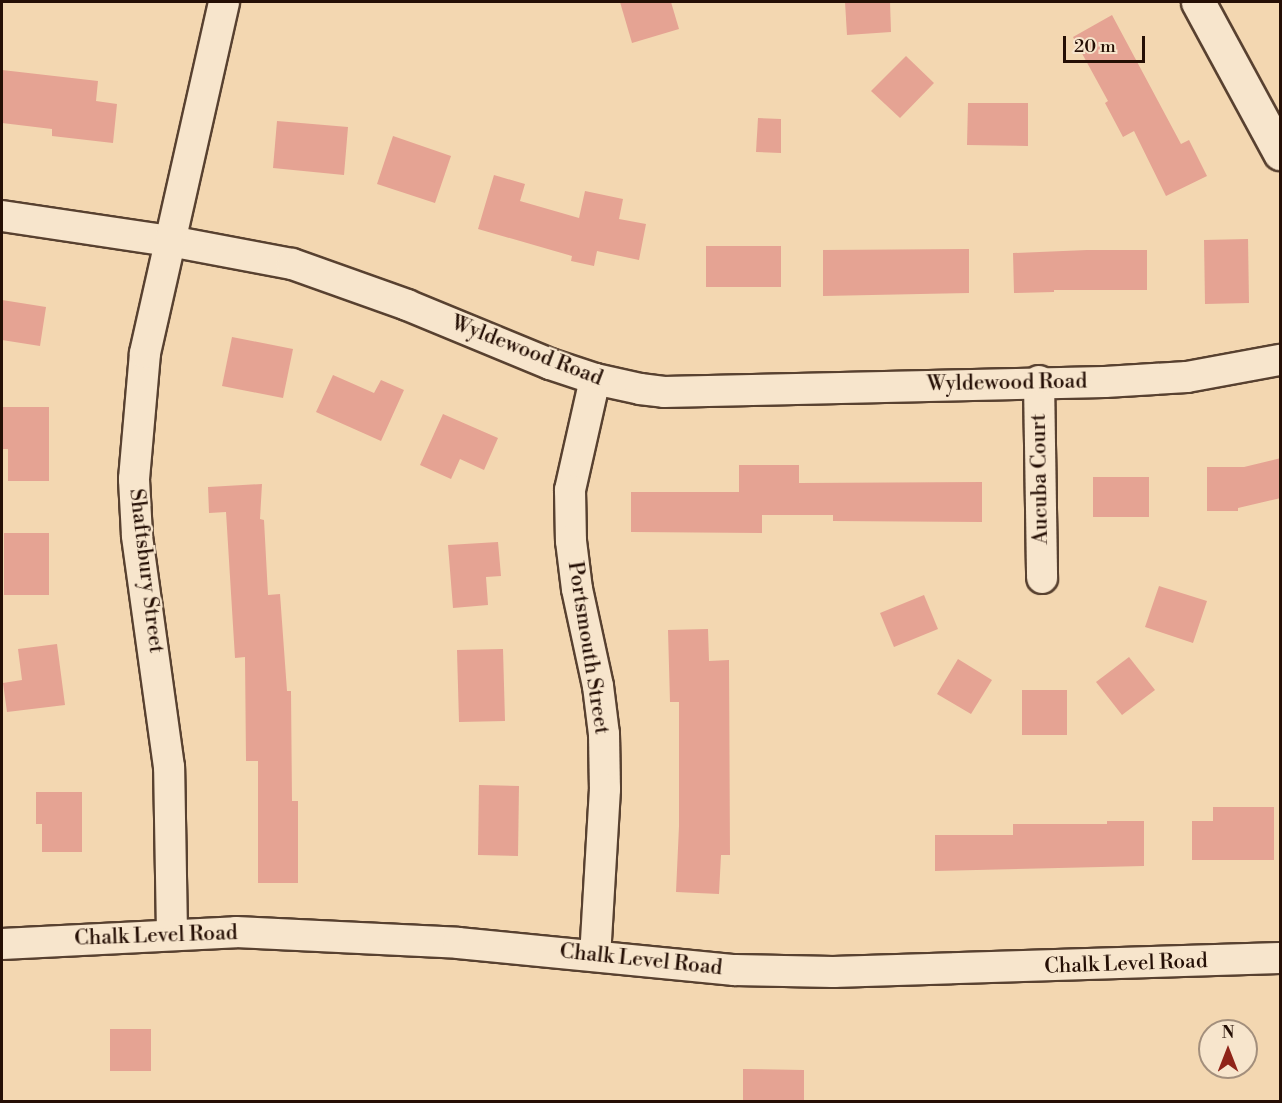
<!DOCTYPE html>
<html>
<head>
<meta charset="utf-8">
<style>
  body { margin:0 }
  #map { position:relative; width:1282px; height:1103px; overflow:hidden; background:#f3d7b1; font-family:"Libre Bodoni",serif }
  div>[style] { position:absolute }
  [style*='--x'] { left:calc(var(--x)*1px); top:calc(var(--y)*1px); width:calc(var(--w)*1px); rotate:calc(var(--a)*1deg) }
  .building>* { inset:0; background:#e5a393 }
  .roads { filter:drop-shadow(2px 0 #584130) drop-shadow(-2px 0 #584130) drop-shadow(0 2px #584130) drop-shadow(0 -2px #584130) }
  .street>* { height:30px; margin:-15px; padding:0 15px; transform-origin:15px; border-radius:15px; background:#f7e5cc }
  .secondary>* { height:33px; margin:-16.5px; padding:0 16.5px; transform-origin:16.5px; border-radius:16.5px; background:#f7e5cc }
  span { translate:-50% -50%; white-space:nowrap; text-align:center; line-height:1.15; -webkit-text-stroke:4.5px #f7e5cc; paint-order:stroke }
  .street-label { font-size:21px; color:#250f05 }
  .frame { position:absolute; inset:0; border:3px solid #250f05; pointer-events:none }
  .north { position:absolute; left:1198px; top:1019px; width:60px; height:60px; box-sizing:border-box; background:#f7e5cc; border:2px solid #a38f7c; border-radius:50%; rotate:0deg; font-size:16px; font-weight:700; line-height:24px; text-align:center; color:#250f05 }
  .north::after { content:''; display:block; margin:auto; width:21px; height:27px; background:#8f2418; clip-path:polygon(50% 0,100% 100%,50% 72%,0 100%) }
  .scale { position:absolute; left:1063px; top:36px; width:82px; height:27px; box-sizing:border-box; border:3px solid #250f05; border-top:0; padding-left:8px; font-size:18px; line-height:21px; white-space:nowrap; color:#250f05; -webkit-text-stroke:4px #f7e5cc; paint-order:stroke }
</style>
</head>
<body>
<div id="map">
  <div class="building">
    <i style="clip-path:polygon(620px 2px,671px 2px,679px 29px,632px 43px)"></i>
    <i style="clip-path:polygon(845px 2px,890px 2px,891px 32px,847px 35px)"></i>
    <i style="clip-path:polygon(1112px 15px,1181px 144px,1189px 140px,1207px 176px,1166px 196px,1134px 131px,1123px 137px,1105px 103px,1108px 101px,1073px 37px)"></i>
    <i style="clip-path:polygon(906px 56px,934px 83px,900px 118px,871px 91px)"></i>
    <i style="clip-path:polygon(2px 70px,98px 81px,96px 101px,117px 104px,113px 143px,52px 136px,52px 129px,2px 123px)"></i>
    <i style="clip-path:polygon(968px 103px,1028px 103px,1028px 146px,967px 145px)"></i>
    <i style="clip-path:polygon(758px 118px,781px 119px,781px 153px,756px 152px)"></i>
    <i style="clip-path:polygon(277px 121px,348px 127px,344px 175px,273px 168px)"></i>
    <i style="clip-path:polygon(393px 136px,451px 156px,435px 203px,377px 184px)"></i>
    <i style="clip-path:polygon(494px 175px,525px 184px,520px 201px,579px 218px,585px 191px,623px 199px,619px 219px,646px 224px,639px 260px,597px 251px,594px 266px,571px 261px,572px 256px,478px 229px)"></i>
    <i style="clip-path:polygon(1248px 239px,1249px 303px,1205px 304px,1204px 240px)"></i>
    <i style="clip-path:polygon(706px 246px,781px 246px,781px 287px,706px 287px)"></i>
    <i style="clip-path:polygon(969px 249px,969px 293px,823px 296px,823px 250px)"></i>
    <i style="clip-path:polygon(1087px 250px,1147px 250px,1147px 290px,1054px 290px,1054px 292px,1014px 293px,1013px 253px)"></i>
    <i style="clip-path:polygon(2px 300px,46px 307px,40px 346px,2px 340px)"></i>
    <i style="clip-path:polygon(232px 337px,293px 349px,283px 398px,222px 386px)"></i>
    <i style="clip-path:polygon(333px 375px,374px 393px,381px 380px,404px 390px,381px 441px,316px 412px)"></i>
    <i style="clip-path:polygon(2px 407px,49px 407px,49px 481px,8px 481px,8px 449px,2px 449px)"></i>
    <i style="clip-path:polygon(443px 414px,498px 438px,484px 470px,460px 459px,451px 479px,420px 465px)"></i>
    <i style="clip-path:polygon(1281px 458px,1281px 498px,1238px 508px,1238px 511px,1207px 511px,1207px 467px,1244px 467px)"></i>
    <i style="clip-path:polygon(739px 465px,799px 465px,799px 483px,982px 482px,982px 522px,833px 521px,833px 515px,762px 515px,762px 533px,631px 532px,631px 492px,739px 492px)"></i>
    <i style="clip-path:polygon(1093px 477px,1149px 477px,1149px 517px,1093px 517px)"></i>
    <i style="clip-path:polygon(262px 484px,260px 519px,264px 520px,268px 595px,280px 594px,287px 691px,291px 691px,292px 801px,298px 801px,298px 883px,258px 883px,258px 761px,246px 761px,245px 657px,235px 658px,226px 512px,209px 513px,208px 487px)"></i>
    <i style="clip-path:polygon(4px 533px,49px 533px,49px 595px,4px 595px)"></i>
    <i style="clip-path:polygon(498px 542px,501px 576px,486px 577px,488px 605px,453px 608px,448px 545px)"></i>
    <i style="clip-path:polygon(1159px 586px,1207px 601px,1193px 643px,1145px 627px)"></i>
    <i style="clip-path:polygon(924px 595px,938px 629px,894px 647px,880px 613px)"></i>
    <i style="clip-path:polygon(708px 629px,709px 661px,729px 660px,730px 855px,721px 855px,719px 894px,676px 892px,679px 826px,679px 702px,670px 702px,668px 630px)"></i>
    <i style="clip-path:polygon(57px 644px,65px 705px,7px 712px,3px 683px,22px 680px,18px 649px)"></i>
    <i style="clip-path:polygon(503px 649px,505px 721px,459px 722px,457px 650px)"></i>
    <i style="clip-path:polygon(1129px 657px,1155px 690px,1122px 715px,1096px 682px)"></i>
    <i style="clip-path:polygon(958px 659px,992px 680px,971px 714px,937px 694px)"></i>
    <i style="clip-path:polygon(1022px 690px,1067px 690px,1067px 735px,1022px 735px)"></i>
    <i style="clip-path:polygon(479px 785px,519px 786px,518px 856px,478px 855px)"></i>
    <i style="clip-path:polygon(36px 792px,82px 792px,82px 852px,42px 852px,42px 824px,36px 824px)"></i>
    <i style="clip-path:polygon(1213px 807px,1274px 807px,1274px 860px,1192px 860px,1192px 821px,1213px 821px)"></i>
    <i style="clip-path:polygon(1107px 821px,1144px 821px,1144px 866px,935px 871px,935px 835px,1013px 835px,1013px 824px,1107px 824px)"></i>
    <i style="clip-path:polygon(110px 1029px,151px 1029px,151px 1071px,110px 1071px)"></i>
    <i style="clip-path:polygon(743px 1069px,804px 1070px,804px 1101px,743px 1101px)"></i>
  </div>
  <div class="roads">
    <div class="street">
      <i style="--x:2;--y:216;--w:170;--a:8.5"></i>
      <i style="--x:170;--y:241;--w:124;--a:10.7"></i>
      <i style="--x:292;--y:264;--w:122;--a:19.6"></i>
      <i style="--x:407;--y:305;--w:155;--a:22.4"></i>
      <i style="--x:550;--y:364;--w:47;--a:18.4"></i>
      <i style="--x:595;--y:379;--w:46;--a:12.5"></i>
      <i style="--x:640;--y:389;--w:24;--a:7"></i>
      <i style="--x:664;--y:392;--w:441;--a:-1.3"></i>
      <i style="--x:1105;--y:382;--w:82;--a:-3.5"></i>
      <i style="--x:1187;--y:377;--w:95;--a:-10.4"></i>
      <i style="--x:595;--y:379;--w:114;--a:102.7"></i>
      <i style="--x:570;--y:490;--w:51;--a:88.9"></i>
      <i style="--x:571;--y:541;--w:48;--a:82.9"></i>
      <i style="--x:577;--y:589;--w:99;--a:77.8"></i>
      <i style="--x:598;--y:686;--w:48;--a:82.9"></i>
      <i style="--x:604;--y:734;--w:55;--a:89"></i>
      <i style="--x:605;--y:789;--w:166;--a:93.4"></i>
      <i style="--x:1039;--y:381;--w:197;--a:89.1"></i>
      <i style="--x:172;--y:933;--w:166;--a:-91"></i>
      <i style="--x:169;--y:767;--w:234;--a:-97.9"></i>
      <i style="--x:137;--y:535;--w:56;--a:-93.1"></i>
      <i style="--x:134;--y:479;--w:126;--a:-85"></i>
      <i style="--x:145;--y:353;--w:360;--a:-77.3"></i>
      <i style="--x:2;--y:944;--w:234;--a:-2.9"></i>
      <i style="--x:236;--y:932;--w:222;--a:2.8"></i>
      <i style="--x:458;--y:943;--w:278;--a:5.6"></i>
      <i style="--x:735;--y:970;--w:98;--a:1.2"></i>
      <i style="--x:833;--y:972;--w:447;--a:-1.8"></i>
    </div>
    <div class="secondary">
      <i style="--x:1198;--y:2;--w:172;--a:61.5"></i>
    </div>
  </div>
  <div class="street-label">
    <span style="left:527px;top:351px;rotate:21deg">Wyldewood Road</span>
    <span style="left:1007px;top:383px;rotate:-1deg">Wyldewood Road</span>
    <span style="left:1040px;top:479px;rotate:-91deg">Aucuba Court</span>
    <span style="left:146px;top:571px;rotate:83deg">Shaftsbury Street</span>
    <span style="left:588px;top:648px;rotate:81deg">Portsmouth Street</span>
    <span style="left:156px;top:936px;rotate:-2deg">Chalk Level Road</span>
    <span style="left:641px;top:960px;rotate:6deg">Chalk Level Road</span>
    <span style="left:1126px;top:964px;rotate:-2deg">Chalk Level Road</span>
  </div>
  <div class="frame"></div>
  <div class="north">N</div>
  <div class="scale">20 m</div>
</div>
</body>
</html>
